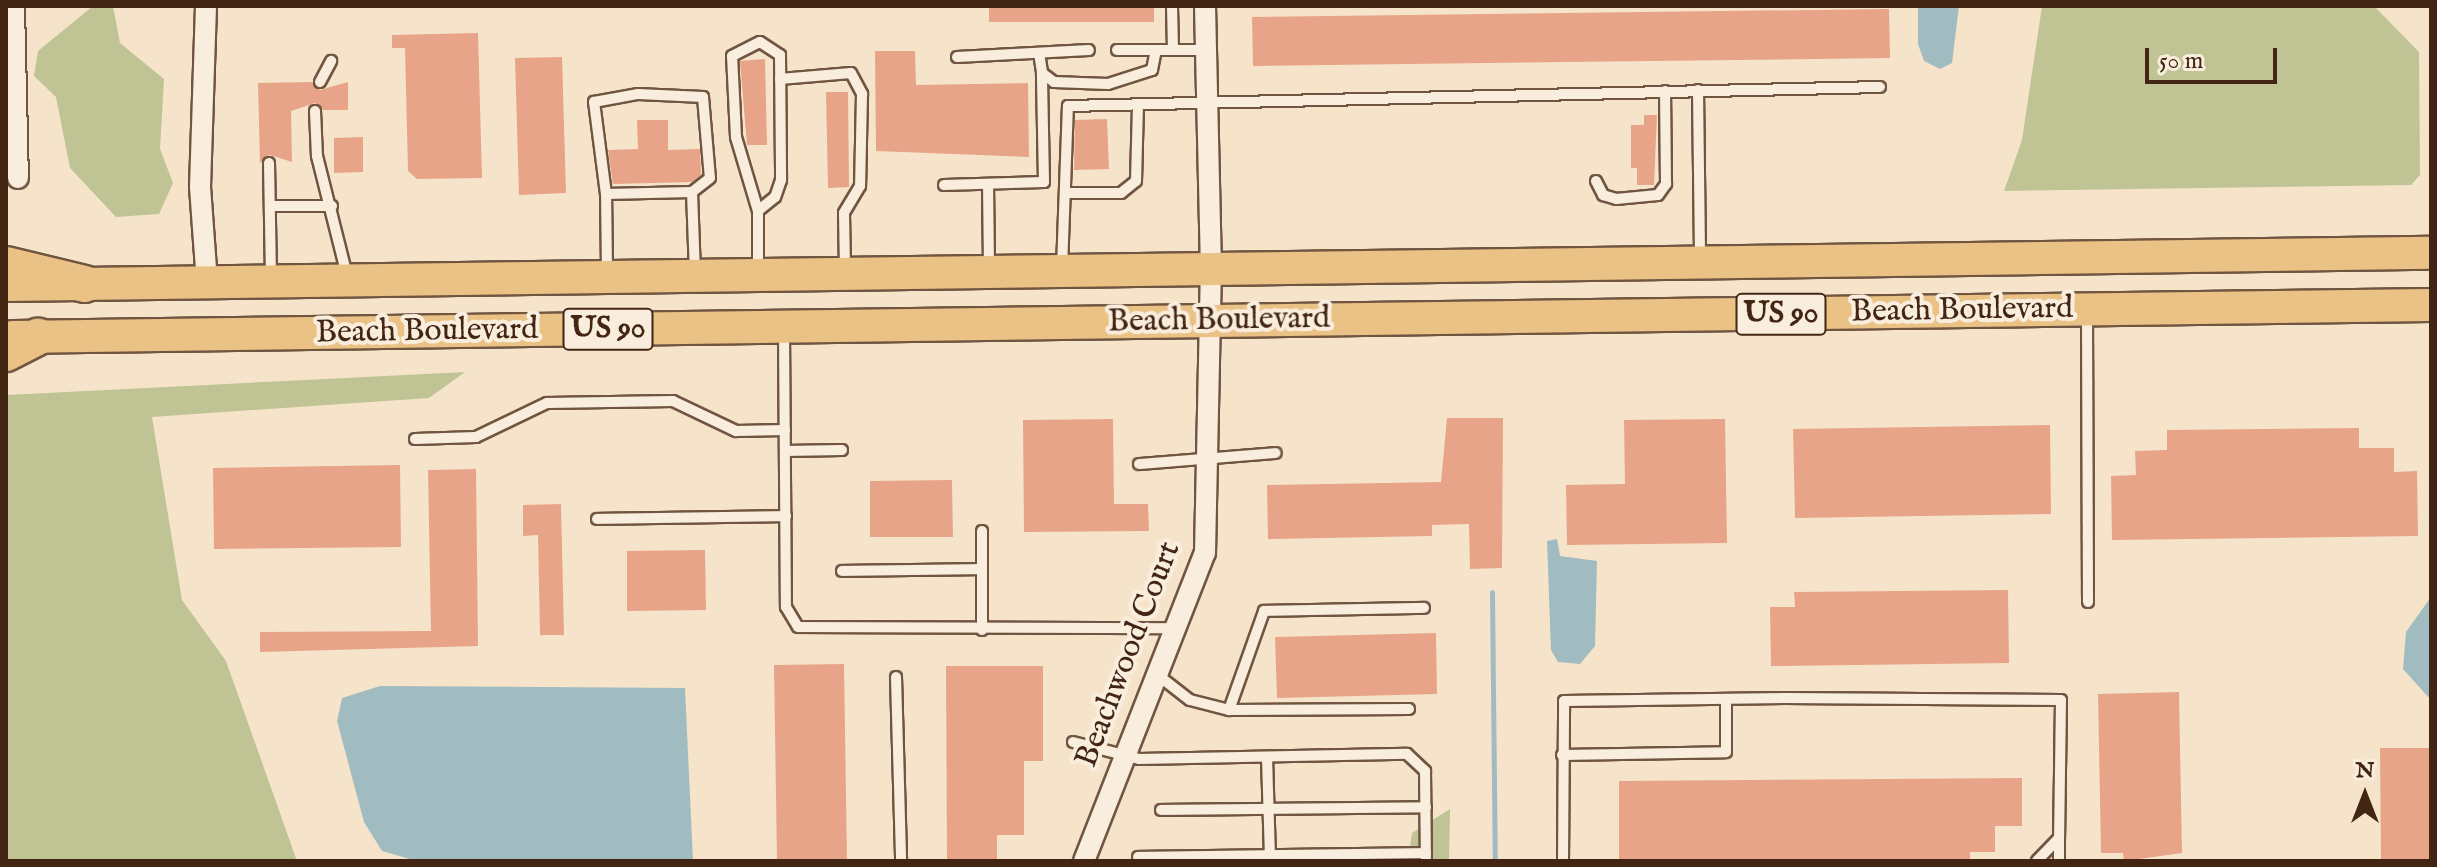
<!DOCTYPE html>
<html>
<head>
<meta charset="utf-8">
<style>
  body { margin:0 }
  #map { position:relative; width:2437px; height:867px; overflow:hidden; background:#f6e4ca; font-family:"IM FELL English",serif }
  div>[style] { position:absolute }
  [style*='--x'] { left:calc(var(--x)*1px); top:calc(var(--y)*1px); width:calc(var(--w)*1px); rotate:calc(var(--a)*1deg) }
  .green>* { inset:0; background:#c0c394 }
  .water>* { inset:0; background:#a1bcc1 }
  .stream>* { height:5px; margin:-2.5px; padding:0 2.5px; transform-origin:2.5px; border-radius:2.5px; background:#a1bcc1 }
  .building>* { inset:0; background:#e7a488 }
  .roads { filter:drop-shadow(2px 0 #705541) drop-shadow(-2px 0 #705541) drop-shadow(0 2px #705541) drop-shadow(0 -2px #705541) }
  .service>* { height:10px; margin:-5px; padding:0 5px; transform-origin:5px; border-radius:5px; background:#f9eddd }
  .minor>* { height:20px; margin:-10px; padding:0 10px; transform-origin:10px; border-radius:10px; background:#f9eddd }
  .trunk>* { height:32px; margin:-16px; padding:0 16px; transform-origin:16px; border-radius:16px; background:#ebc285 }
  .motorway>* { height:36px; margin:-18px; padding:0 18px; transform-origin:18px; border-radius:18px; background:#ebc285 }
  span { translate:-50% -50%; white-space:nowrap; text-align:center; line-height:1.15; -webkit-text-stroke:8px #f9eddd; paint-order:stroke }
  .shield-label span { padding:2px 6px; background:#f9eddd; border:2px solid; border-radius:6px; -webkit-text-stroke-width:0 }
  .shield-label { font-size:30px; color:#432513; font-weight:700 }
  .street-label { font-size:32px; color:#432513 }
  .frame { position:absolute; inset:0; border:8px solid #432513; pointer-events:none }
  .north { position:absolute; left:2325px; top:755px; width:80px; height:80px; -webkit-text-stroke:6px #f9eddd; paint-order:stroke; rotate:0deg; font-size:22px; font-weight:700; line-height:32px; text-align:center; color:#432513 }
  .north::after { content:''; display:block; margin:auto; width:28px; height:36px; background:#432513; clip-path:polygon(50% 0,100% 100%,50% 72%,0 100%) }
  .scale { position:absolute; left:2145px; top:48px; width:132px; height:36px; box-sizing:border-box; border:4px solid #432513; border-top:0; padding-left:10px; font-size:24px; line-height:28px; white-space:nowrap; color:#432513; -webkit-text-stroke:6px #f9eddd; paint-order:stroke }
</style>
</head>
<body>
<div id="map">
  <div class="green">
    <i style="clip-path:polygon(93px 6px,113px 6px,120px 43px,164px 79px,160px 149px,173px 183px,159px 214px,116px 217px,70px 168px,56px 97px,34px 76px,38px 51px)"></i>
    <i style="clip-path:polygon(2042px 6px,2374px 6px,2419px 52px,2420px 175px,2411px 185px,2004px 191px,2022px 140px)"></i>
    <i style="clip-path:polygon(465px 372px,429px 398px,152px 417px,182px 600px,226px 661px,297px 861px,6px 861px,6px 395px)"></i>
    <i style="clip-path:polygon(1450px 809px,1449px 861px,1408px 861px,1412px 833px)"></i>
  </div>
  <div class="water">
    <i style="clip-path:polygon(1918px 6px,1959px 6px,1952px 63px,1940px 69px,1924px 61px,1918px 44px)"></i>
    <i style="clip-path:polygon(1557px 539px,1560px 556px,1597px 561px,1595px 646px,1580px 664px,1558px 662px,1551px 650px,1547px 541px)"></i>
    <i style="clip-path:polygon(2431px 597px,2431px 700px,2403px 669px,2406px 632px)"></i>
    <i style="clip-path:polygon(380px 686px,685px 688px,693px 861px,417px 861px,382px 851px,364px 822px,337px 721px,342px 698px)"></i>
  </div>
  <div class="stream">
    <i style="--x:1492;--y:592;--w:269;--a:89.4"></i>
  </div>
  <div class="building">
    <i style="clip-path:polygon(989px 6px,1154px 6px,1154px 22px,989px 22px)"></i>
    <i style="clip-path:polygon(1889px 9px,1890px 58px,1253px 66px,1252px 17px)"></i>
    <i style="clip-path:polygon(478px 33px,482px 178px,417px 179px,408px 171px,405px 48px,392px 48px,392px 35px)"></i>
    <i style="clip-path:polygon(875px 51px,915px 51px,916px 85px,1028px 83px,1029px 157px,876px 151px)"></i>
    <i style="clip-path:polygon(562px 57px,566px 193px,519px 195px,515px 58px)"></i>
    <i style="clip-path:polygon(765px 59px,767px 145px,747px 145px,740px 61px)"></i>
    <i style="clip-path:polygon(312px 82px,320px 90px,348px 82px,348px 110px,323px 110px,315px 103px,291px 111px,292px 162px,270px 155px,260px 163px,258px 83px)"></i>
    <i style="clip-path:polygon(826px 92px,848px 92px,849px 187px,828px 188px)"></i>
    <i style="clip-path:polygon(1644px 115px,1657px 115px,1654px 185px,1637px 185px,1637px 168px,1631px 168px,1631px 125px,1644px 125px)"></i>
    <i style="clip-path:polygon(1107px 119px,1109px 169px,1074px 170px,1075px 120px)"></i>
    <i style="clip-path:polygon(637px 120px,668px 120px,668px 150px,700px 149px,701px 175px,692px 182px,613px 184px,608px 150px,638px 149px)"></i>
    <i style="clip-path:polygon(363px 137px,363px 172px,334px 173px,334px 138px)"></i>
    <i style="clip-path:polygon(1447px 418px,1503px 418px,1502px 568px,1470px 569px,1469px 524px,1432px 525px,1432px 536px,1268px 539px,1267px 485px,1441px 482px)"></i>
    <i style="clip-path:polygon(1113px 419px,1114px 504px,1148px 504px,1149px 531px,1024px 532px,1023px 420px)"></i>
    <i style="clip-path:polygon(1725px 419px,1727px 543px,1567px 545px,1566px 485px,1625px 484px,1624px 420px)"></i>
    <i style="clip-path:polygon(2050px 425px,2051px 514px,1795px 518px,1793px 429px)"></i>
    <i style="clip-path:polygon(2359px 428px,2359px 448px,2394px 448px,2394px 472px,2417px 471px,2418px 536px,2112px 540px,2111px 476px,2136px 475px,2135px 451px,2167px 450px,2167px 430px)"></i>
    <i style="clip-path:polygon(400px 465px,401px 547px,214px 549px,213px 468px)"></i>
    <i style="clip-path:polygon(476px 469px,478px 646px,260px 652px,260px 632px,431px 631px,428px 470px)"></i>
    <i style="clip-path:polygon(952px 480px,953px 537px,870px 537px,870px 481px)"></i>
    <i style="clip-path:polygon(561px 504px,564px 635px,540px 635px,538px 535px,523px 536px,523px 505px)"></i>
    <i style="clip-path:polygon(705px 550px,706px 610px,627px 611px,627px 551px)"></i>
    <i style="clip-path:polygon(2008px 590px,2009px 663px,1771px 666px,1770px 607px,1795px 607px,1794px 592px)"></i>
    <i style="clip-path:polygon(1436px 633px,1437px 694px,1277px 698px,1275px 637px)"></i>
    <i style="clip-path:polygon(844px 664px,847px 861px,777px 861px,774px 665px)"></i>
    <i style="clip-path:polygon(946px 666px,1043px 666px,1043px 761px,1024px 761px,1024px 835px,997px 835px,997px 861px,947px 861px)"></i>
    <i style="clip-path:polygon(2179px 692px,2182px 853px,2124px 861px,2123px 853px,2101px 853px,2098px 694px)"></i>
    <i style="clip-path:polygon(2380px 748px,2431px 748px,2431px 861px,2381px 861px)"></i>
    <i style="clip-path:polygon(2022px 778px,2022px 826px,1995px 826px,1995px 852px,1970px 852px,1970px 861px,1619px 861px,1619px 781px)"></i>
  </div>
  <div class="roads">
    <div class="service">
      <i style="--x:1172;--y:6;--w:44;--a:88.7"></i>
      <i style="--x:1117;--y:50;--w:89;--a:0"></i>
      <i style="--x:1039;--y:53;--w:20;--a:81"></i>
      <i style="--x:1042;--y:73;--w:15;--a:37"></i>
      <i style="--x:1054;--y:82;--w:54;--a:2.1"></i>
      <i style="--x:1108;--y:84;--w:46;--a:-17.7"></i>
      <i style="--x:1152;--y:70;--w:20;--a:-79"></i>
      <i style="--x:957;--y:57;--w:132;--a:-3"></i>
      <i style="--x:780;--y:79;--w:71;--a:-4.8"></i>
      <i style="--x:851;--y:73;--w:24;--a:62"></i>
      <i style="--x:862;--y:94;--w:92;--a:91.2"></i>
      <i style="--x:860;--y:186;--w:31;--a:121"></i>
      <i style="--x:844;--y:213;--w:56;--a:89"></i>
      <i style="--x:320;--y:82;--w:24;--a:-62"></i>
      <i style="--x:1698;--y:90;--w:167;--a:89.3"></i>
      <i style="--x:315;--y:111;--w:45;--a:87.5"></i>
      <i style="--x:317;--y:156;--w:123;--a:75.9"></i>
      <i style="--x:269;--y:163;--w:114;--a:89"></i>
      <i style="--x:1596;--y:181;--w:16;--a:63"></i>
      <i style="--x:1603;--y:195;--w:14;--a:17"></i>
      <i style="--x:1616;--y:199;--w:42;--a:-5.4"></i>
      <i style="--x:1658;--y:195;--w:14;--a:-54"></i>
      <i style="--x:1666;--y:184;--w:93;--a:-90.6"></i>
      <i style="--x:988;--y:184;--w:86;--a:89.3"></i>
      <i style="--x:944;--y:185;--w:100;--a:-1.7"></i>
      <i style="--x:1044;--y:182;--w:109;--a:-91.1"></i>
      <i style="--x:1068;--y:193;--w:53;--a:0"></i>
      <i style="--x:1121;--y:193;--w:19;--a:-39"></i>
      <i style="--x:1136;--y:181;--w:77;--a:-88.5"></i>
      <i style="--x:606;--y:194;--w:93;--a:-97.4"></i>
      <i style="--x:594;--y:102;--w:45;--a:-10.3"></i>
      <i style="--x:638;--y:94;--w:65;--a:2.6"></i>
      <i style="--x:703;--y:97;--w:81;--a:85.1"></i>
      <i style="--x:710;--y:178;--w:23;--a:142"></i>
      <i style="--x:270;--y:206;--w:62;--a:0"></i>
      <i style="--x:1062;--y:268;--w:162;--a:-87.9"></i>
      <i style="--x:1068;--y:106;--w:812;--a:-1.34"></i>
      <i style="--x:758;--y:269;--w:58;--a:-90"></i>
      <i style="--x:758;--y:211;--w:77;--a:-106.6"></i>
      <i style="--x:736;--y:137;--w:81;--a:-92.8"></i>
      <i style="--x:732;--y:56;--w:31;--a:-27"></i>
      <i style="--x:760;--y:42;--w:24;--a:33"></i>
      <i style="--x:780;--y:55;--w:125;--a:89.5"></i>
      <i style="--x:781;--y:180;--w:18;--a:109"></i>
      <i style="--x:775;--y:197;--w:22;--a:141"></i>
      <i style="--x:607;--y:271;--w:77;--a:-90.7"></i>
      <i style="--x:606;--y:194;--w:86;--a:-1.3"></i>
      <i style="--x:692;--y:192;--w:81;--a:87.9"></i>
      <i style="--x:2087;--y:316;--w:286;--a:89.8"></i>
      <i style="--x:784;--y:332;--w:275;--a:89.6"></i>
      <i style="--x:786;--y:607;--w:23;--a:59"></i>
      <i style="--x:798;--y:627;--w:377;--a:0.2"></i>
      <i style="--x:415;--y:439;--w:61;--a:-1.9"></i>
      <i style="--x:476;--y:437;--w:79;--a:-25.6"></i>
      <i style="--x:547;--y:403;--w:126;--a:-0.9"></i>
      <i style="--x:673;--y:401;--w:70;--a:25.5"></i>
      <i style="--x:736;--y:431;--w:49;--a:-1.2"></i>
      <i style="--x:785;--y:451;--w:57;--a:-1"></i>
      <i style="--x:1139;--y:464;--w:137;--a:-4.6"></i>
      <i style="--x:597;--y:519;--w:189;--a:-0.9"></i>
      <i style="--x:982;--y:531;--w:99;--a:90"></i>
      <i style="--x:842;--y:571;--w:140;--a:-0.8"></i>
      <i style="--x:1159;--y:676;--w:39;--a:38"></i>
      <i style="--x:1190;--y:700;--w:40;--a:14.4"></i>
      <i style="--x:1229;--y:710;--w:180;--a:-0.3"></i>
      <i style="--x:896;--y:677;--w:184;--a:88.4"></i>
      <i style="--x:1229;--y:710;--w:105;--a:-70.5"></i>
      <i style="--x:1264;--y:611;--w:160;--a:-1.1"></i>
      <i style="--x:1073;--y:742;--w:68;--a:14.4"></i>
      <i style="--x:1139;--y:759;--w:268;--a:-1.1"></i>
      <i style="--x:1407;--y:754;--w:25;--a:43"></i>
      <i style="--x:1425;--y:771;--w:90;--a:89.4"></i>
      <i style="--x:1562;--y:755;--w:164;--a:-1"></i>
      <i style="--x:1726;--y:752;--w:53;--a:-90"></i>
      <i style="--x:1267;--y:757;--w:102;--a:88.3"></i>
      <i style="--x:1161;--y:810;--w:265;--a:-0.6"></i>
      <i style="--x:2059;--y:838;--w:23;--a:90"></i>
      <i style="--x:1138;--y:857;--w:288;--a:-0.8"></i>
      <i style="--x:1563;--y:861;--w:160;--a:-89.6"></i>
      <i style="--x:1564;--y:701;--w:221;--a:-0.8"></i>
      <i style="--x:1785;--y:698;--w:276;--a:0.4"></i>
      <i style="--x:2061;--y:700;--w:138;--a:90.8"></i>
      <i style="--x:2059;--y:838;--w:32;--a:134"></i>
    </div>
    <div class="minor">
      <i style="--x:14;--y:6;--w:172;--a:88.7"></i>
      <i style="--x:206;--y:6;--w:181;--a:91.9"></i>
      <i style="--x:200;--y:187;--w:95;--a:85.8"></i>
      <i style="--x:1084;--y:861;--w:331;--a:-68.6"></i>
      <i style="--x:1205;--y:553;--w:283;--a:-88.8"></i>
      <i style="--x:1211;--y:270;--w:264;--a:-91.3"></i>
    </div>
    <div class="trunk">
      <i style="--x:6;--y:285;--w:2425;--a:-0.76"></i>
      <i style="--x:13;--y:337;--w:2418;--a:-0.76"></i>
    </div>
    <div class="motorway">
      <i style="--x:6;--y:265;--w:81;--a:13.5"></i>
      <i style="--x:6;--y:353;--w:36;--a:-27"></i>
    </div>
  </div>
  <div class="shield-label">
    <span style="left:1781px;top:314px">US 90</span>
    <span style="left:608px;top:329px">US 90</span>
  </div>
  <div class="street-label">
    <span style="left:1962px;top:311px;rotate:-1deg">Beach Boulevard</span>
    <span style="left:1219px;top:321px;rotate:-1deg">Beach Boulevard</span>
    <span style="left:427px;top:332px;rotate:-1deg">Beach Boulevard</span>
    <span style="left:1129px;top:655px;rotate:-69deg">Beachwood Court</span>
  </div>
  <div class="frame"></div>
  <div class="north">N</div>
  <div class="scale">50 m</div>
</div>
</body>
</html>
